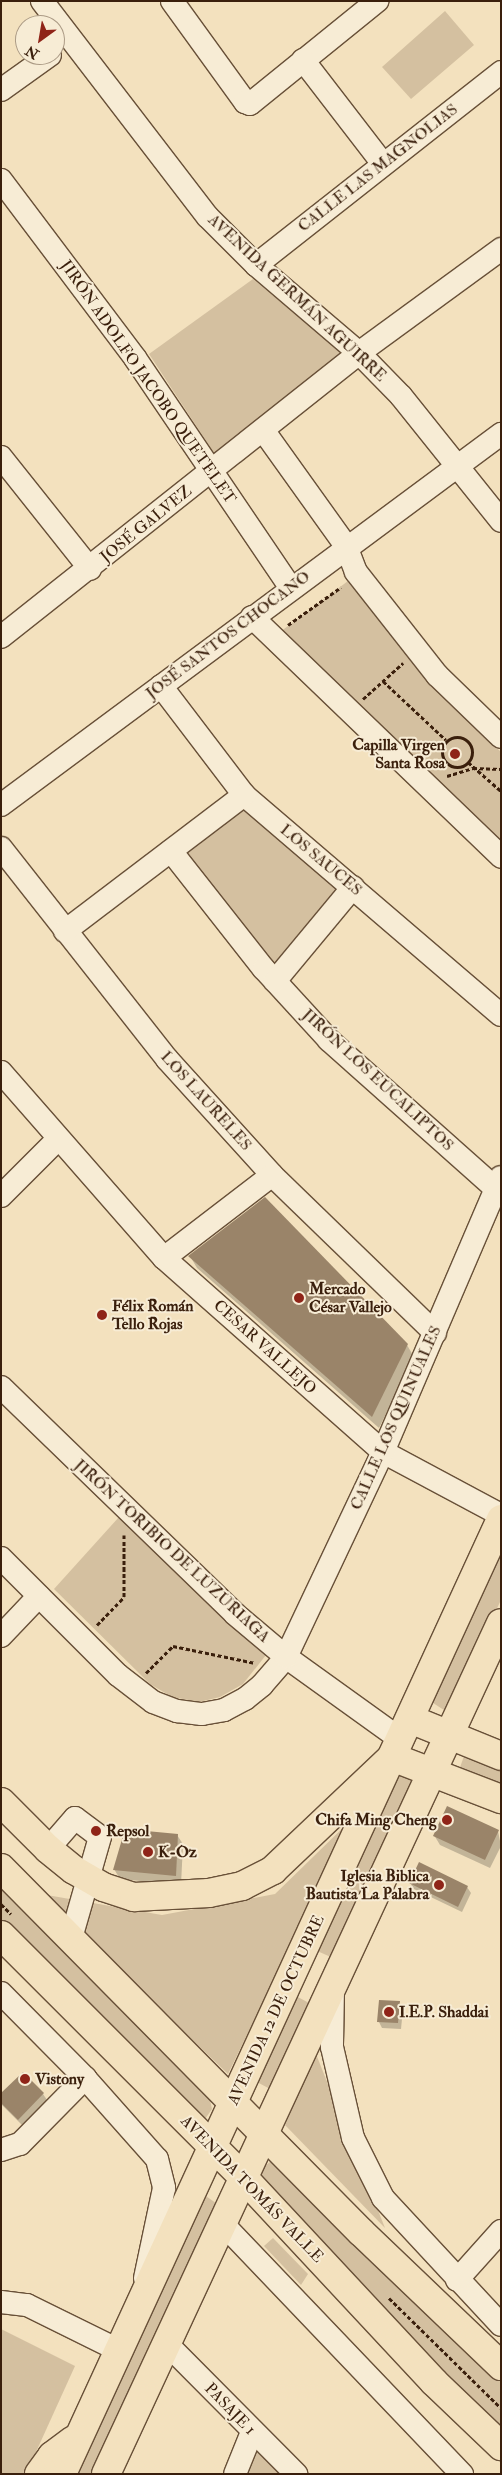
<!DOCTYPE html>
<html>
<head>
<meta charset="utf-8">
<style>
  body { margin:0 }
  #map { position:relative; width:502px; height:2475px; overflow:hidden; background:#f3e1be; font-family:"IM FELL Double Pica",serif }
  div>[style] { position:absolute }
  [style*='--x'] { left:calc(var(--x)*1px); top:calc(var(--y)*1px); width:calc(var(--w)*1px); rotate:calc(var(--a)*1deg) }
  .green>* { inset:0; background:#d4c0a0 }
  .shadow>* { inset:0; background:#0003 }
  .building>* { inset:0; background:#9a8469 }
  .path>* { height:3px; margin-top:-1.5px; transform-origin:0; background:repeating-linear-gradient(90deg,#3a1f0c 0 4px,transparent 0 6.5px) }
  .path>.ring { margin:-1.5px; padding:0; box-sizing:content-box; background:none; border:3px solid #3a1f0c; border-radius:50% }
  .roads { filter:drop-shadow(1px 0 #685038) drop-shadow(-1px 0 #685038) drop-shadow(0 1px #685038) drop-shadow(0 -1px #685038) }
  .minor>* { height:22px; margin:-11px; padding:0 11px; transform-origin:11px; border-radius:11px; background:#f7ecd5 }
  .major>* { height:28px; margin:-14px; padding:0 14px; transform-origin:14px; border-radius:14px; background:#f3e1be }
  .dots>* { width:14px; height:14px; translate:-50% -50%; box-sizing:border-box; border:2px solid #f7ecd5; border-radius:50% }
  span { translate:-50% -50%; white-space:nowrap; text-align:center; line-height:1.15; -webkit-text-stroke:4px #f7ecd5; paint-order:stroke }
  .street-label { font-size:16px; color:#3a1f0c }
  .poi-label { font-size:16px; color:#3a1f0c; font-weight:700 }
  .right { translate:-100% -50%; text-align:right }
  .left { translate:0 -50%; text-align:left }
  .frame { position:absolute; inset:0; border:2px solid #3a1f0c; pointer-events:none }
  .north { position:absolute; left:15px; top:15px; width:50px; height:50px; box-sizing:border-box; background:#f7ecd5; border:1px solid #ab9a85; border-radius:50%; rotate:212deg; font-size:14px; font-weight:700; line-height:20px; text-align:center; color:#3a1f0c }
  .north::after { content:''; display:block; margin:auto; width:18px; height:22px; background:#8f2418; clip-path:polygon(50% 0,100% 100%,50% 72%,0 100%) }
</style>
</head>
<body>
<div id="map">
  <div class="green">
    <i style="clip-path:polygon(445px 11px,474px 45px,411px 99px,382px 67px)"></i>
    <i style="clip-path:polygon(253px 279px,343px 354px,216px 456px,149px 354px)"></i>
    <i style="clip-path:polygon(348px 581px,461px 714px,501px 752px,501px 840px,280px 632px)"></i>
    <i style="clip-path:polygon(243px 808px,338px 887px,274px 964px,185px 855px)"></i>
    <i style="clip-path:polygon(119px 1517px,266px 1655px,243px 1684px,220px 1697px,199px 1702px,172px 1697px,150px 1684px,54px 1589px)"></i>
    <i style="clip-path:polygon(501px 1551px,501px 1600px,447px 1712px,430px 1701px)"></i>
    <i style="clip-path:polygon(464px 1756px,501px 1771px,501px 1793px,457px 1776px)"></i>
    <i style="clip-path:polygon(396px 1774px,416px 1781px,333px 1958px,315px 1950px)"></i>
    <i style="clip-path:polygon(352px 1819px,228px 2074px,41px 1894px,162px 1915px,275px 1894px)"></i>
    <i style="clip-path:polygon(1px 1888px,210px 2100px,212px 2109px,203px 2122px,1px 1924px)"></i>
    <i style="clip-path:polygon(294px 1995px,311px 2004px,272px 2090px,255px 2081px)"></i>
    <i style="clip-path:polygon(316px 2054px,385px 2228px,285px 2125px)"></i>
    <i style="clip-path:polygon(271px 2161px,501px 2381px,501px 2433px,472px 2408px,257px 2173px)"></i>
    <i style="clip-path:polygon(203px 2194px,220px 2206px,94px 2474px,73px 2474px)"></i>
    <i style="clip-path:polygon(273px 2238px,308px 2274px,301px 2285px,264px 2246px)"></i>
    <i style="clip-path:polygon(1px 2329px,75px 2366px,26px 2474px,1px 2474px)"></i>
    <i style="clip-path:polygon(254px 2449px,290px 2474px,240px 2474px)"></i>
  </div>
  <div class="shadow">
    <i style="clip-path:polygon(190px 1256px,407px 1345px,414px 1357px,379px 1428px,197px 1268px)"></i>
    <i style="clip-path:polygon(498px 1831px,501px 1846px,490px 1868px,440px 1845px,434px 1835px)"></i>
    <i style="clip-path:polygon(177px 1835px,183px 1844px,181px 1885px,120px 1879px,114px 1869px)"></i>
    <i style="clip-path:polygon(410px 1883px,467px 1887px,471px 1893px,462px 1912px,414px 1889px)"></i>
    <i style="clip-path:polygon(399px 2003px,403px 2009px,401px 2029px,382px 2028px,379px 2022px)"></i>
    <i style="clip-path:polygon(43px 2094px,47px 2100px,22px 2125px,1px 2104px,1px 2095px)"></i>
  </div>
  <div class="building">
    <i style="clip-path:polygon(265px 1197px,408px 1344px,372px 1417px,188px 1256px)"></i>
    <i style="clip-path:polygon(447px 1806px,499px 1830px,485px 1860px,433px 1836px)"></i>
    <i style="clip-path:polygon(125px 1829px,178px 1834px,176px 1876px,113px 1870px)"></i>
    <i style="clip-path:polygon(419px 1862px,468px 1886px,458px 1907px,409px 1883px)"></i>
    <i style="clip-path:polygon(379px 2000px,400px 2001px,398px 2023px,377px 2022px)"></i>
    <i style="clip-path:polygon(23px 2072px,44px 2093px,18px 2120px,1px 2103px,1px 2093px)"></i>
  </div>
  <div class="path">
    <i style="--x:288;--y:625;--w:65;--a:-35.6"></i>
    <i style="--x:383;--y:681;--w:86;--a:43.1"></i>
    <i style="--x:363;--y:699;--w:54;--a:-42"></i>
    <i class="ring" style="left:442px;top:737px;width:27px;height:27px"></i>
    <i style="--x:468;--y:762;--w:44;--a:41.3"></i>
    <i style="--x:447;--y:776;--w:27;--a:-17"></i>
    <i style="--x:473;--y:768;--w:28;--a:2"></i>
    <i style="--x:97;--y:1625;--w:39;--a:-46"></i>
    <i style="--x:124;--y:1597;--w:62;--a:-90"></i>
    <i style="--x:146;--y:1673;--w:38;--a:-45"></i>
    <i style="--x:173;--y:1646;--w:84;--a:11.7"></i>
    <i style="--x:1;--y:1904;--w:14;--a:45"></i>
    <i style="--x:389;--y:2298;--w:157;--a:44.5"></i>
  </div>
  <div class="roads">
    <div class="minor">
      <i style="--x:42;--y:1;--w:272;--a:52.5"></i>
      <i style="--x:208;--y:217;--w:68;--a:45"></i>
      <i style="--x:256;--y:265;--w:135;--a:40.5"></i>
      <i style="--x:359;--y:353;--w:60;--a:45.7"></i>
      <i style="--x:401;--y:396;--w:160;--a:51.3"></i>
      <i style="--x:172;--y:1;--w:125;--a:54.1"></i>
      <i style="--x:245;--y:102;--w:5;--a:22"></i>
      <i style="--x:250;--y:104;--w:164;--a:-39"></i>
      <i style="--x:303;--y:60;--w:131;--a:52.4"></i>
      <i style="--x:1;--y:90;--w:60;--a:-35.5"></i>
      <i style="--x:1;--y:180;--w:223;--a:53"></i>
      <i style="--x:135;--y:358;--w:278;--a:55.9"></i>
      <i style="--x:256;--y:265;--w:312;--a:-38.2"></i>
      <i style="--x:263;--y:430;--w:143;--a:54.4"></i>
      <i style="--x:346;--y:546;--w:28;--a:69"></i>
      <i style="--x:356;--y:572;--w:131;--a:51.8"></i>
      <i style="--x:437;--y:675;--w:89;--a:44.1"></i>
      <i style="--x:1;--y:457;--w:143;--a:51.5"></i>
      <i style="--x:252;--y:617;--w:346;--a:43.9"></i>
      <i style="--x:1;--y:637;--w:457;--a:-38.4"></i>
      <i style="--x:359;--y:353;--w:176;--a:-36.2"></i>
      <i style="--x:161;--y:686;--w:137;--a:52.7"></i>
      <i style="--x:244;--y:795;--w:338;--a:40.6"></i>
      <i style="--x:1;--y:805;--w:623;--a:-36.58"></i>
      <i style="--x:1;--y:848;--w:268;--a:51.8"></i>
      <i style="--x:167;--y:1059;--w:156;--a:47.8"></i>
      <i style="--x:272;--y:1175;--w:227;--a:44.1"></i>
      <i style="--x:171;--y:851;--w:150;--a:51.8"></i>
      <i style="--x:264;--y:969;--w:96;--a:47.5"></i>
      <i style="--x:329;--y:1040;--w:222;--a:41.7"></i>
      <i style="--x:65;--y:931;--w:225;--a:-37.2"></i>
      <i style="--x:275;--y:981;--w:122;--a:-50.3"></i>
      <i style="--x:1;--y:1072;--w:247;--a:48.8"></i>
      <i style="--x:164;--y:1258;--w:293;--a:41.5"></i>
      <i style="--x:383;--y:1452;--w:134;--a:28.1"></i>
      <i style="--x:1;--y:1196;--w:81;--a:-45"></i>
      <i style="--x:164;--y:1258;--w:136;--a:-37.5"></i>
      <i style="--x:1;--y:1387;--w:326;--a:44.1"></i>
      <i style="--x:235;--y:1614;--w:67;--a:40.1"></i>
      <i style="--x:286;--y:1657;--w:140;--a:35.7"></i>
      <i style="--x:1;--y:1558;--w:165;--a:45"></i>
      <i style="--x:118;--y:1675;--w:44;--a:37.6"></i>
      <i style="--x:153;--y:1702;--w:26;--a:21"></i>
      <i style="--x:177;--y:1711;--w:25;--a:7"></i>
      <i style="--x:202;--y:1714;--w:22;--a:-10"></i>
      <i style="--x:224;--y:1710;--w:24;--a:-28"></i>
      <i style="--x:245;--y:1699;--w:22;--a:-39"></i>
      <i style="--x:262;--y:1685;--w:37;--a:-49"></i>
      <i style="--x:286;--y:1657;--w:227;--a:-64.7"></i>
      <i style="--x:383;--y:1452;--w:299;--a:-66.8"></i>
      <i style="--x:1;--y:1636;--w:55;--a:-46.5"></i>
      <i style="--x:48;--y:1849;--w:41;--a:-48.9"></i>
      <i style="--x:75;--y:1818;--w:31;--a:37"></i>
      <i style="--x:100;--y:1837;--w:105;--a:106"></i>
      <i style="--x:333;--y:1987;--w:60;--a:91"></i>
      <i style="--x:332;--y:2047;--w:93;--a:77"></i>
      <i style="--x:353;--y:2138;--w:67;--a:63.4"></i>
      <i style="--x:383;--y:2198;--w:173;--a:47.1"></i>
      <i style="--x:1;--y:1993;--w:120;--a:45.3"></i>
      <i style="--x:85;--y:2078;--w:108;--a:48.4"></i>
      <i style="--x:157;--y:2159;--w:30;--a:76"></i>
      <i style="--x:164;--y:2188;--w:92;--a:101.9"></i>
      <i style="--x:1;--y:2150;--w:20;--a:-18"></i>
      <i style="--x:20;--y:2144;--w:93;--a:-45.4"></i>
      <i style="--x:221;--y:2222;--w:349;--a:46.3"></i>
      <i style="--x:457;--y:2280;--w:66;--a:-48.1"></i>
      <i style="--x:1;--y:2302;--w:26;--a:7"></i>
      <i style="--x:27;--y:2305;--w:102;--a:26.3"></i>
      <i style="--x:166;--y:2343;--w:185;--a:45.2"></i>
      <i style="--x:235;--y:2474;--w:45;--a:-68"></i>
    </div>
    <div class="major">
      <i style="--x:410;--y:1719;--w:98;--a:22.1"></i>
      <i style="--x:1;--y:1802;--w:66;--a:45"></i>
      <i style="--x:48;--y:1849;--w:33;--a:39"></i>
      <i style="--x:74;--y:1870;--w:34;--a:30"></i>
      <i style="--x:103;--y:1887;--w:33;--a:18"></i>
      <i style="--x:134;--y:1897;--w:75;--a:-3.1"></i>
      <i style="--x:209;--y:1893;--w:34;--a:-12"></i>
      <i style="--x:242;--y:1886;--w:35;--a:-27"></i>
      <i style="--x:273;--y:1870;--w:164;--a:-43.5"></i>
      <i style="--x:392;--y:1757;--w:117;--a:21.1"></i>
      <i style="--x:1;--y:1868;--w:512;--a:45.32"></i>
      <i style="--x:361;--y:2232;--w:194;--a:43.7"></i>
      <i style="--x:1;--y:1935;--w:341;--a:45"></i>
      <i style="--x:242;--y:2176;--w:282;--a:47"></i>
      <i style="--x:434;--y:2382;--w:93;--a:43.7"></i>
      <i style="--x:39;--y:2474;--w:22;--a:-54"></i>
      <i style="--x:52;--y:2456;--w:26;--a:-37"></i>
      <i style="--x:62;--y:2474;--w:1051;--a:-65.31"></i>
      <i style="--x:106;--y:2474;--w:938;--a:-65.1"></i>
    </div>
  </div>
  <div class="dots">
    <i style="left:455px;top:754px;background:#8f2418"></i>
    <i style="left:299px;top:1298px;background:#8f2418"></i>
    <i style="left:102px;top:1315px;background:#8f2418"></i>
    <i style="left:447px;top:1820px;background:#8f2418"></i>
    <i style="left:96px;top:1831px;background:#8f2418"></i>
    <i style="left:148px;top:1852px;background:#8f2418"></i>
    <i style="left:439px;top:1885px;background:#8f2418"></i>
    <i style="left:389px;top:2012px;background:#8f2418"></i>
    <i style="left:25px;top:2079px;background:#8f2418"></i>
  </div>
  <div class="street-label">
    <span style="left:378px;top:168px;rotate:-38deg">CALLE LAS MAGNOLIAS</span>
    <span style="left:297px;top:298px;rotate:43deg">AVENIDA GERMÁN AGUIRRE</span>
    <span style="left:148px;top:382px;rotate:55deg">JIRÓN ADOLFO JACOBO QUETELET</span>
    <span style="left:146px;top:524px;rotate:-39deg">JOSÉ GALVEZ</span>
    <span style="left:228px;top:635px;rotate:-37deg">JOSÉ SANTOS CHOCANO</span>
    <span style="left:321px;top:860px;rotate:40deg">LOS SAUCES</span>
    <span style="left:378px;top:1080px;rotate:43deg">JIRÓN LOS EUCALIPTOS</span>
    <span style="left:206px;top:1101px;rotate:48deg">LOS LAURELES</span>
    <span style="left:265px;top:1347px;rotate:42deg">CESAR VALLEJO</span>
    <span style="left:396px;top:1418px;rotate:-66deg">CALLE LOS QUINUALES</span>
    <span style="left:172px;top:1551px;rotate:43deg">JIRÓN TORIBIO DE LUZURIAGA</span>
    <span style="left:276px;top:2010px;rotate:-65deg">AVENIDA 12 DE OCTUBRE</span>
    <span style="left:252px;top:2189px;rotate:46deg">AVENIDA TOMÁS VALLE</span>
    <span style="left:230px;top:2409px;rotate:46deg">PASAJE 1</span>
  </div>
  <div class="poi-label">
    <span class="right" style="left:445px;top:754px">Capilla Virgen<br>Santa Rosa</span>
    <span class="left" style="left:309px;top:1298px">Mercado<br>César Vallejo</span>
    <span class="left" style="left:112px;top:1315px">Félix Román<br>Tello Rojas</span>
    <span class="right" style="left:437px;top:1820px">Chifa Ming Cheng</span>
    <span class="left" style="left:106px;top:1831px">Repsol</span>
    <span class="left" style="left:158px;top:1852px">K-Oz</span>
    <span class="right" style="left:429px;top:1885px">Iglesia Biblica<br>Bautista La Palabra</span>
    <span class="left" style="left:399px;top:2012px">I.E.P. Shaddai</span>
    <span class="left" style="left:35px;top:2079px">Vistony</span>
  </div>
  <div class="frame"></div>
  <div class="north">N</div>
</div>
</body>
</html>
